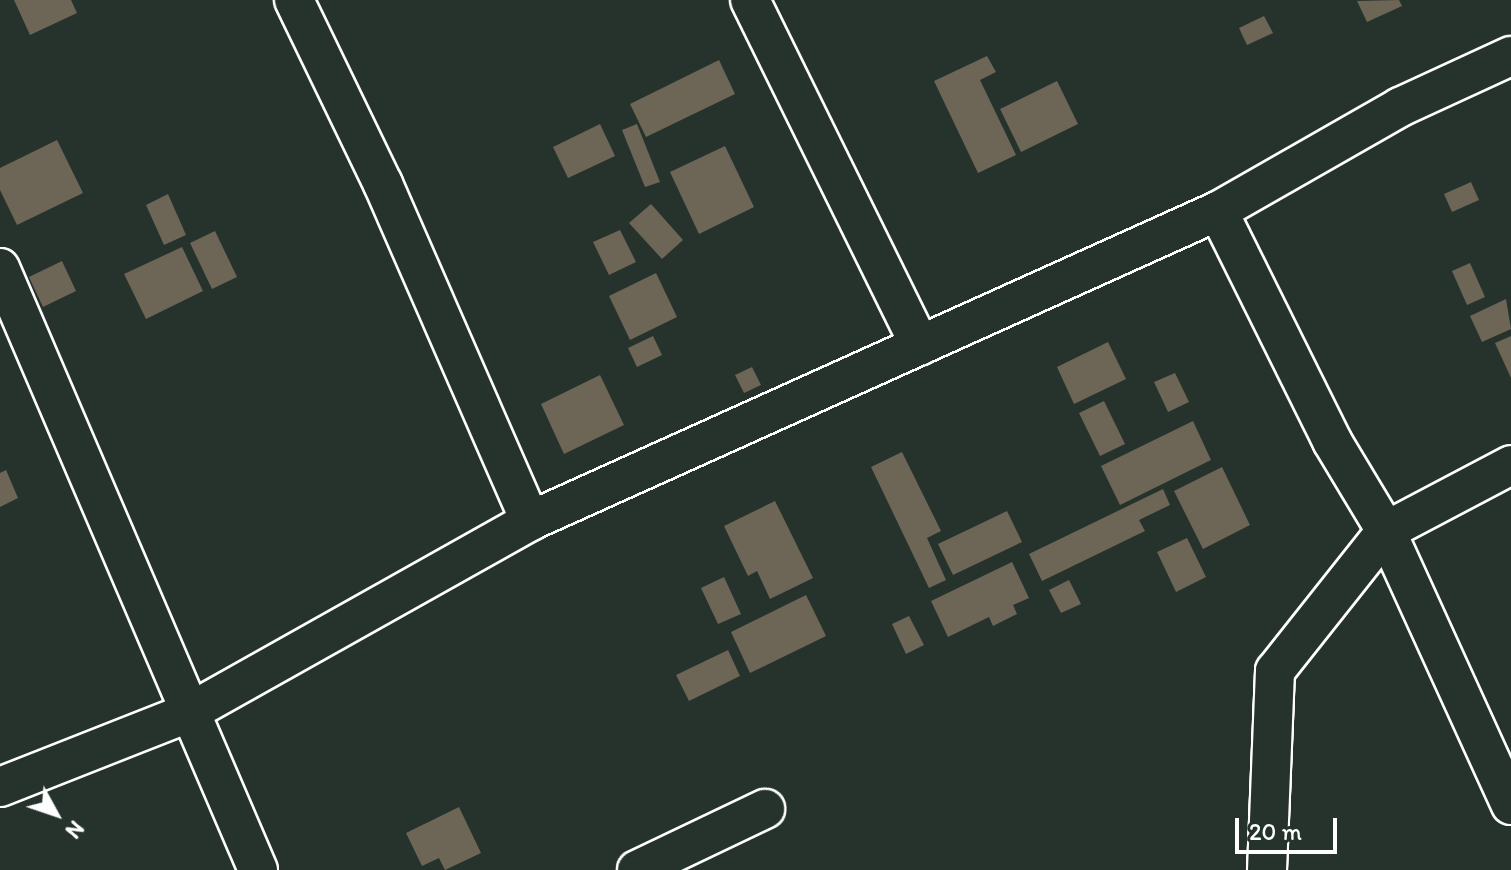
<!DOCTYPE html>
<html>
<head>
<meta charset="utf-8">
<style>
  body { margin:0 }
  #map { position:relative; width:1511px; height:870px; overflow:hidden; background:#26332d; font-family:Itim,sans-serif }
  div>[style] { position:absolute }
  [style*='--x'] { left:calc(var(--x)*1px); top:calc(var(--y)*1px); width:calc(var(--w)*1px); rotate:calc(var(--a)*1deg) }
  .building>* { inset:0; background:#6d6556 }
  .roads { filter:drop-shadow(2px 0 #fff) drop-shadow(-2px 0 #fff) drop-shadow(0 2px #fff) drop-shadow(0 -2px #fff) }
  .minor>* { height:38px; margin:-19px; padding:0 19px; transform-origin:19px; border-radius:19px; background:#26332d }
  span { translate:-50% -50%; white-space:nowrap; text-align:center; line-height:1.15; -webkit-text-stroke:6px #26332d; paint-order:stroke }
  .north { position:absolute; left:16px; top:774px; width:80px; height:80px; -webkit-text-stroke:6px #26332d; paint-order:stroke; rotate:130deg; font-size:22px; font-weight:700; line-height:32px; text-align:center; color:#fff }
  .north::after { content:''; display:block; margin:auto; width:28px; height:36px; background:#fff; clip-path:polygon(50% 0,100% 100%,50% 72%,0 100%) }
  .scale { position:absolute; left:1235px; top:818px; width:102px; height:36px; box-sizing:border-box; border:4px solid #fff; border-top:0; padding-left:10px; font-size:24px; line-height:28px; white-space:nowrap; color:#fff; -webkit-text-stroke:6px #26332d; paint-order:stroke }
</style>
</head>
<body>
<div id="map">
  <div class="building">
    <i style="clip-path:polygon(14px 0,71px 0,77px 13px,30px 35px)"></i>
    <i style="clip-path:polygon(1399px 0,1402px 6px,1367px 22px,1357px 1px)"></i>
    <i style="clip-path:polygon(1264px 16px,1273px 33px,1247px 45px,1239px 28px)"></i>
    <i style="clip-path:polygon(987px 56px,996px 72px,980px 80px,1016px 155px,978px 173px,934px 81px)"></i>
    <i style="clip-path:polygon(719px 60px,735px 94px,646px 137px,630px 104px)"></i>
    <i style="clip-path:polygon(1057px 81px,1078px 124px,1021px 152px,1000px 109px)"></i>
    <i style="clip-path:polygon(600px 124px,615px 156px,568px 178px,553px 147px)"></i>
    <i style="clip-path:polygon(637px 124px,660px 182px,645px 187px,622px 130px)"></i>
    <i style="clip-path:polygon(57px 140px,83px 193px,17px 225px,0 190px,0 168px)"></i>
    <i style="clip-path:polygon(725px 146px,754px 207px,699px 234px,670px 172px)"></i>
    <i style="clip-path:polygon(1471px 182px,1479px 200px,1452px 212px,1444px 194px)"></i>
    <i style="clip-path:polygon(168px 194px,186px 235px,164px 245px,146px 205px)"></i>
    <i style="clip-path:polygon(651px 204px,683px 240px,662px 259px,629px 223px)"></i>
    <i style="clip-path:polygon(620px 230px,636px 262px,609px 275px,593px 242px)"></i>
    <i style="clip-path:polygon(215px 231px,237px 277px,212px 289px,190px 243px)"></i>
    <i style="clip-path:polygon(182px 247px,203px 291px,146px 319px,124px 274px)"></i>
    <i style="clip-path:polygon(62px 261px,76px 291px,43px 307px,29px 277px)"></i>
    <i style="clip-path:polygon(1470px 263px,1485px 297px,1467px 305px,1452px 271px)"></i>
    <i style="clip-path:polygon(656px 273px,677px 317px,630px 340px,609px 296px)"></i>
    <i style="clip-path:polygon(1506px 299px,1511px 329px,1482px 342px,1470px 316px)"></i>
    <i style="clip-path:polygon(653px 336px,662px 355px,637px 367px,628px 348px)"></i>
    <i style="clip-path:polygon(1511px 336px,1511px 378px,1495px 343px)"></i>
    <i style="clip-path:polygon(1108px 342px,1126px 379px,1074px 404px,1057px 367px)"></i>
    <i style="clip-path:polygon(752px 367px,761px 385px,744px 393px,735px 375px)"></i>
    <i style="clip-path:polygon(1175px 373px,1189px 402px,1168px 412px,1154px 382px)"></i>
    <i style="clip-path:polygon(600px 375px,624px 425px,564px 454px,541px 404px)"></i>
    <i style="clip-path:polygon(1104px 401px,1125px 444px,1100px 456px,1079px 413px)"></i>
    <i style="clip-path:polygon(1193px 421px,1211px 460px,1120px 505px,1101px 466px)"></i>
    <i style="clip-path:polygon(902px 452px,941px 531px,927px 538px,946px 580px,929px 588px,871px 467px)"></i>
    <i style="clip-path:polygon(1222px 467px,1250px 525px,1203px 549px,1174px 491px)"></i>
    <i style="clip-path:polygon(6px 470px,18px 498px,0 507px,0 473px)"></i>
    <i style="clip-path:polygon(1163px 489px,1170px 505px,1139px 520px,1145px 531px,1042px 581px,1029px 554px)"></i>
    <i style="clip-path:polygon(775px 501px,813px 578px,770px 599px,757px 571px,748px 576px,724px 526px)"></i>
    <i style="clip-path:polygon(1007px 511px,1022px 542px,953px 575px,938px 544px)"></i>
    <i style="clip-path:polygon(1187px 538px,1206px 577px,1176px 592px,1157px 552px)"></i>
    <i style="clip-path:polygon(1012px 562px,1029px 598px,1013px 605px,1017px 614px,993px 626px,989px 617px,948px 637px,931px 601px)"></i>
    <i style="clip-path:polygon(724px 577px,741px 614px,718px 624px,701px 588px)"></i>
    <i style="clip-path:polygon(1069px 580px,1081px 604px,1061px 613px,1049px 590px)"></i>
    <i style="clip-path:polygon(806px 595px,826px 636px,750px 673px,731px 632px)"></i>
    <i style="clip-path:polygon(909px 616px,924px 645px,906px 654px,892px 624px)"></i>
    <i style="clip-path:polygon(728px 650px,740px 676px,689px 701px,676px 675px)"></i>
    <i style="clip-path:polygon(459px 807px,481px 853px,445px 870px,439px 858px,422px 866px,406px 833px)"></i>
  </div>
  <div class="roads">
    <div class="minor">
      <i style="--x:294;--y:0;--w:204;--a:64.2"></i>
      <i style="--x:383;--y:184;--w:368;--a:66.4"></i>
      <i style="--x:750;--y:0;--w:385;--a:63.8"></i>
      <i style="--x:1218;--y:211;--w:257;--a:63.6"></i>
      <i style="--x:1332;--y:441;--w:105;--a:59"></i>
      <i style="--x:1386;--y:531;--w:141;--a:-27.8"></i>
      <i style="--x:0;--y:268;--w:655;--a:66.8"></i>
      <i style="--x:0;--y:787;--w:204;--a:-21.5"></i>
      <i style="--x:190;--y:712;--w:390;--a:-29.3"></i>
      <i style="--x:530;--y:521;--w:755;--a:-24.26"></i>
      <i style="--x:1218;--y:211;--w:210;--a:-29.7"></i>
      <i style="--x:1400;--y:107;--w:122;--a:-24.7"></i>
      <i style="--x:637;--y:870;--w:142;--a:-25.5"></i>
      <i style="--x:1267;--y:870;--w:199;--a:-87.7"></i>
      <i style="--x:1275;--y:671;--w:179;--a:-51.6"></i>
      <i style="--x:1386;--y:531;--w:301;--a:65.5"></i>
    </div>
  </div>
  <div class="north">N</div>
  <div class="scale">20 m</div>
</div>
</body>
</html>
